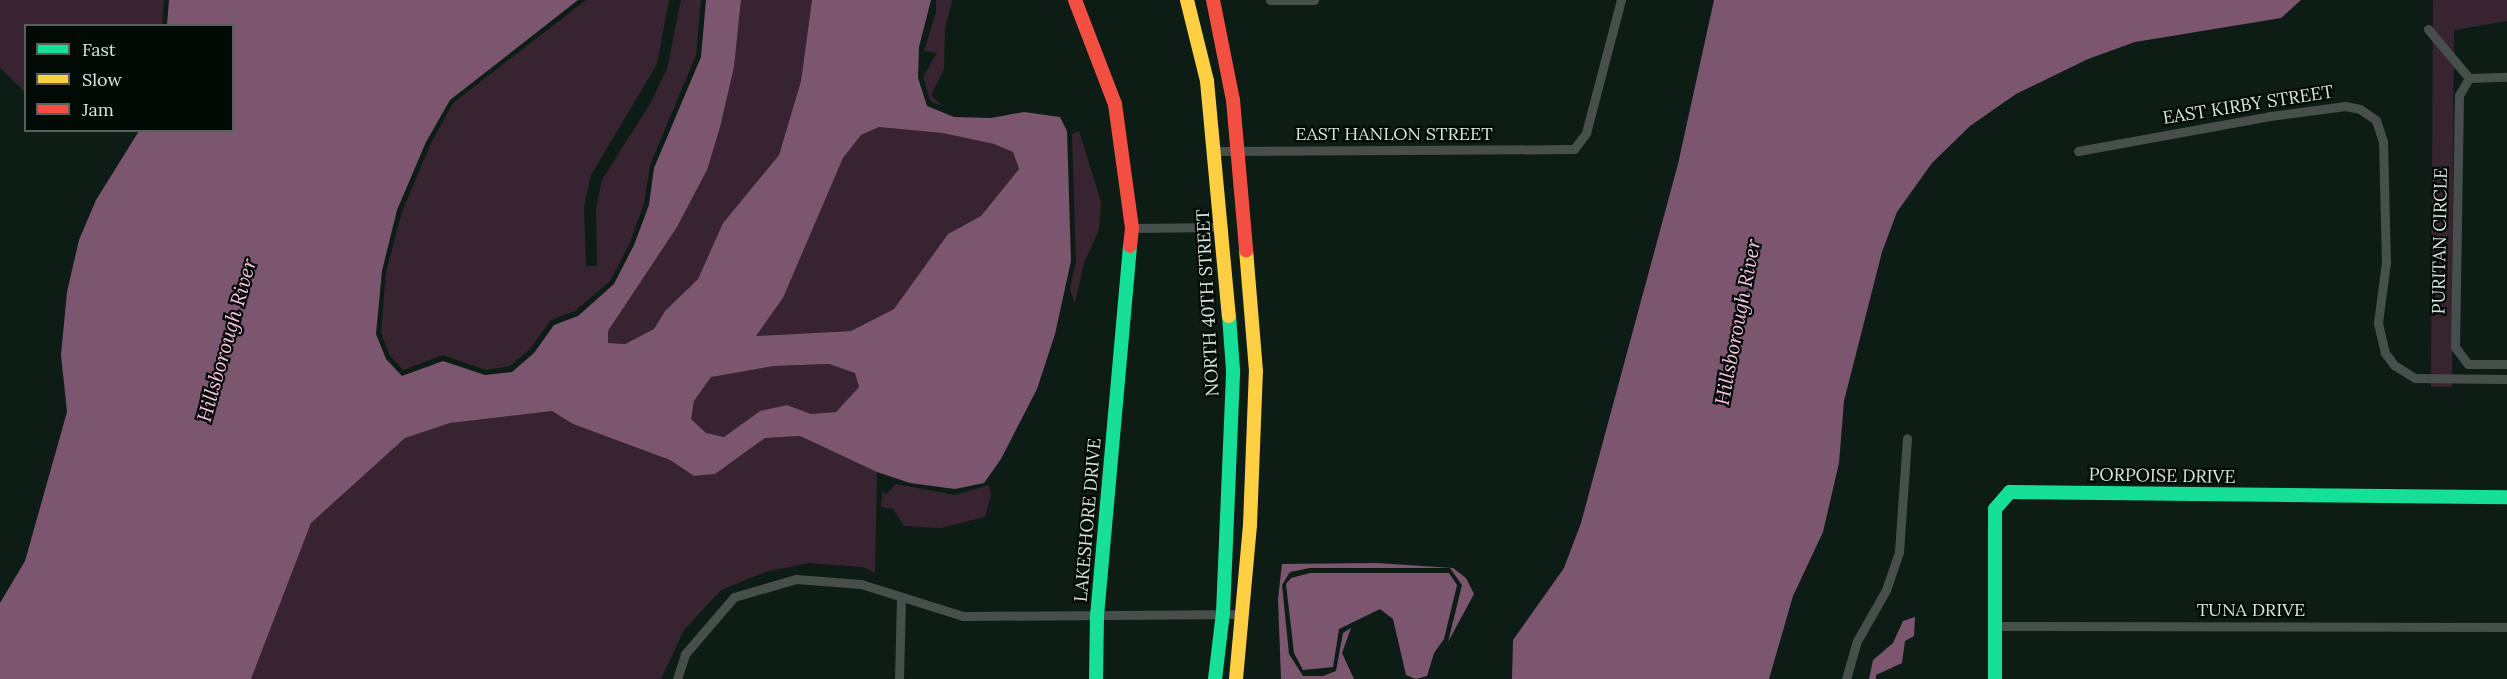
<!DOCTYPE html>
<html>
<head>
<meta charset="utf-8">
<style>
  body { margin:0 }
  #map { position:relative; width:2507px; height:679px; overflow:hidden; background:#0d1d16; font-family:Lora,serif }
  div>[style] { position:absolute }
  [style*='--x'] { left:calc(var(--x)*1px); top:calc(var(--y)*1px); width:calc(var(--w)*1px); rotate:calc(var(--a)*1deg) }
  .green>* { inset:0; background:#382431 }
  .water>* { inset:0; background:#7c566e }
  .street>* { height:9px; margin:-4.5px; padding:0 4.5px; transform-origin:4.5px; border-radius:4.5px; background:#464f4b }
  .fast>* { height:14px; margin:-7px; padding:0 7px; transform-origin:7px; border-radius:7px; background:#16e098 }
  .slow>* { height:14px; margin:-7px; padding:0 7px; transform-origin:7px; border-radius:7px; background:#ffcf43 }
  .jam>* { height:14px; margin:-7px; padding:0 7px; transform-origin:7px; border-radius:7px; background:#f24e42 }
  span { translate:-50% -50%; white-space:nowrap; text-align:center; line-height:1.15; -webkit-text-stroke:4.5px #020a05; paint-order:stroke }
  .street-label { font-size:18px; color:#d5e5dd }
  .water-label { font-size:20px; color:#f9c1e4; font-style:italic }
  .legend { position:absolute; left:24px; top:24px; width:210px; height:108px; box-sizing:border-box; background:#020a05; border:2px solid #56625b; margin:0; padding:8px 10px; list-style:none; font-size:18px; color:#d5e5dd }
  .legend li { display:flex; align-items:center; gap:12px; height:30px }
  .legend b { width:30px; border:2px solid #56625b }
</style>
</head>
<body>
<div id="map">
  <div class="green">
    <i style="clip-path:polygon(0 0,164px 0,162px 25px,26px 26px,25px 92px,0 68px)"></i>
    <i style="clip-path:polygon(586px 0,669px 0,657px 64px,591px 175px,584px 207px,586px 266px,597px 266px,596px 208px,602px 180px,650px 104px,667px 69px,681px 0,701px 0,696px 55px,650px 165px,644px 203px,630px 243px,610px 281px,575px 311px,551px 320px,530px 349px,510px 366px,486px 370px,443px 355px,403px 370px,390px 356px,381px 333px,386px 272px,402px 212px,430px 145px,453px 103px)"></i>
    <i style="clip-path:polygon(741px 0,812px 0,801px 81px,779px 155px,723px 223px,698px 279px,665px 311px,654px 329px,625px 344px,608px 343px,608px 331px,677px 227px,707px 170px,734px 67px)"></i>
    <i style="clip-path:polygon(936px 0,952px 0,945px 29px,944px 69px,931px 95px,942px 106px,931px 102px,923px 77px,937px 53px,924px 51px,936px 12px)"></i>
    <i style="clip-path:polygon(2433px 0,2507px 0,2507px 21px,2454px 30px,2452px 387px,2431px 387px)"></i>
    <i style="clip-path:polygon(879px 127px,942px 133px,994px 144px,1013px 152px,1019px 169px,981px 216px,948px 234px,894px 309px,851px 331px,756px 336px,783px 298px,843px 158px,861px 135px)"></i>
    <i style="clip-path:polygon(1079px 131px,1101px 201px,1099px 230px,1084px 263px,1075px 303px,1070px 289px,1076px 262px,1072px 134px)"></i>
    <i style="clip-path:polygon(829px 364px,855px 373px,859px 387px,836px 412px,811px 414px,787px 405px,760px 411px,724px 437px,706px 433px,690px 419px,694px 401px,711px 377px,774px 366px)"></i>
    <i style="clip-path:polygon(552px 411px,573px 424px,670px 460px,694px 476px,715px 474px,765px 438px,800px 436px,877px 472px,875px 573px,863px 567px,808px 563px,765px 572px,721px 590px,684px 630px,661px 679px,251px 679px,311px 523px,405px 438px,450px 423px)"></i>
    <i style="clip-path:polygon(896px 484px,955px 495px,989px 485px,991px 495px,985px 517px,941px 528px,904px 526px,893px 509px,881px 507px,882px 492px,886px 494px)"></i>
  </div>
  <div class="water">
    <i style="clip-path:polygon(evenodd,169px 0,578px 0,450px 100px,426px 142px,397px 210px,382px 271px,376px 334px,386px 359px,402px 376px,443px 361px,485px 375px,512px 372px,534px 353px,554px 325px,578px 316px,614px 284px,634px 245px,649px 205px,654px 168px,701px 57px,706px 0,741px 0,734px 67px,720px 127px,707px 170px,677px 227px,608px 331px,608px 343px,625px 344px,654px 329px,665px 311px,698px 279px,723px 223px,779px 155px,801px 81px,812px 0,931px 0,919px 47px,918px 78px,927px 106px,954px 117px,991px 118px,1024px 112px,1060px 117px,1067px 131px,1071px 261px,1055px 334px,1037px 389px,1001px 459px,984px 483px,955px 489px,910px 483px,877px 472px,800px 436px,765px 438px,715px 474px,694px 476px,670px 460px,573px 424px,552px 411px,450px 423px,405px 438px,311px 523px,251px 679px,0 679px,0 603px,25px 561px,67px 412px,61px 355px,67px 292px,79px 240px,96px 200px,139px 131px,232px 130px,232px 26px,167px 25px,169px 0,879px 127px,942px 133px,994px 144px,1013px 152px,1019px 169px,981px 216px,948px 234px,894px 309px,851px 331px,756px 336px,783px 298px,843px 158px,861px 135px,879px 127px,169px 0,829px 364px,855px 373px,859px 387px,836px 412px,811px 414px,787px 405px,760px 411px,724px 437px,706px 433px,691px 419px,694px 401px,711px 377px,774px 366px,829px 364px)"></i>
    <i style="clip-path:polygon(1714px 0,2301px 0,2281px 18px,2135px 42px,2088px 59px,2016px 94px,1970px 126px,1932px 163px,1897px 212px,1882px 252px,1844px 401px,1839px 463px,1823px 532px,1793px 596px,1769px 679px,1512px 679px,1513px 640px,1564px 568px,1581px 523px,1678px 164px)"></i>
    <i style="clip-path:polygon(1376px 563px,1453px 568px,1466px 578px,1474px 594px,1448px 642px,1462px 585px,1450px 568px,1310px 568px,1290px 572px,1282px 585px,1289px 654px,1303px 676px,1323px 676px,1336px 671px,1343px 633px,1351px 628px,1342px 653px,1354px 679px,1281px 679px,1278px 599px,1282px 564px)"></i>
    <i style="clip-path:polygon(1310px 573px,1449px 573px,1457px 585px,1444px 639px,1434px 653px,1427px 676px,1416px 679px,1406px 675px,1393px 619px,1380px 609px,1339px 629px,1333px 667px,1303px 670px,1294px 653px,1286px 584px,1291px 578px)"></i>
    <i style="clip-path:polygon(1915px 617px,1914px 636px,1905px 641px,1902px 663px,1876px 675px,1876px 679px,1869px 679px,1873px 660px,1893px 643px,1903px 621px)"></i>
  </div>
  <div class="street">
    <i style="--x:1270;--y:0;--w:44;--a:0"></i>
    <i style="--x:2428;--y:29;--w:64;--a:50.1"></i>
    <i style="--x:2469;--y:78;--w:38;--a:-2"></i>
    <i style="--x:2469;--y:78;--w:20;--a:120"></i>
    <i style="--x:2459;--y:95;--w:252;--a:90.9"></i>
    <i style="--x:2455;--y:347;--w:21;--a:53"></i>
    <i style="--x:2468;--y:364;--w:39;--a:0"></i>
    <i style="--x:1215;--y:151;--w:359;--a:-0.3"></i>
    <i style="--x:1574;--y:149;--w:20;--a:-53"></i>
    <i style="--x:1586;--y:133;--w:138;--a:-75.3"></i>
    <i style="--x:2078;--y:151;--w:195;--a:-10.3"></i>
    <i style="--x:2270;--y:116;--w:76;--a:-7.6"></i>
    <i style="--x:2345;--y:106;--w:15;--a:11"></i>
    <i style="--x:2360;--y:109;--w:19;--a:35"></i>
    <i style="--x:2376;--y:120;--w:22;--a:72"></i>
    <i style="--x:2383;--y:141;--w:121;--a:88.6"></i>
    <i style="--x:2386;--y:262;--w:62;--a:97.5"></i>
    <i style="--x:2378;--y:323;--w:31;--a:77"></i>
    <i style="--x:2385;--y:353;--w:15;--a:53"></i>
    <i style="--x:2394;--y:365;--w:25;--a:32"></i>
    <i style="--x:2415;--y:378;--w:92;--a:0.6"></i>
    <i style="--x:1132;--y:228;--w:91;--a:-0.6"></i>
    <i style="--x:1995;--y:626;--w:512;--a:0.11"></i>
    <i style="--x:677;--y:679;--w:26;--a:-72"></i>
    <i style="--x:685;--y:654;--w:75;--a:-49.3"></i>
    <i style="--x:734;--y:597;--w:65;--a:-16.2"></i>
    <i style="--x:796;--y:579;--w:65;--a:4.4"></i>
    <i style="--x:861;--y:584;--w:107;--a:17.4"></i>
    <i style="--x:963;--y:616;--w:280;--a:-0.4"></i>
    <i style="--x:899;--y:679;--w:80;--a:-88.6"></i>
    <i style="--x:1846;--y:679;--w:40;--a:-74"></i>
    <i style="--x:1857;--y:641;--w:59;--a:-60.4"></i>
    <i style="--x:1886;--y:590;--w:40;--a:-71.1"></i>
    <i style="--x:1899;--y:552;--w:114;--a:-86"></i>
  </div>
  <div class="fast">
    <i style="--x:1096;--y:679;--w:63;--a:-89.1"></i>
    <i style="--x:1097;--y:616;--w:371;--a:-84.9"></i>
    <i style="--x:1215;--y:679;--w:66;--a:-83.1"></i>
    <i style="--x:1223;--y:613;--w:243;--a:-87.6"></i>
    <i style="--x:1233;--y:370;--w:54;--a:-94.2"></i>
    <i style="--x:1995;--y:679;--w:170;--a:-90"></i>
    <i style="--x:1995;--y:509;--w:23;--a:-49"></i>
    <i style="--x:2010;--y:492;--w:497;--a:0.6"></i>
  </div>
  <div class="slow">
    <i style="--x:1187;--y:0;--w:83;--a:76.1"></i>
    <i style="--x:1207;--y:81;--w:236;--a:84.7"></i>
    <i style="--x:1236;--y:679;--w:155;--a:-84.8"></i>
    <i style="--x:1250;--y:525;--w:154;--a:-87.8"></i>
    <i style="--x:1256;--y:371;--w:121;--a:-94.7"></i>
  </div>
  <div class="jam">
    <i style="--x:1075;--y:0;--w:111;--a:69"></i>
    <i style="--x:1115;--y:104;--w:125;--a:82.2"></i>
    <i style="--x:1132;--y:228;--w:18;--a:96"></i>
    <i style="--x:1213;--y:0;--w:102;--a:78.7"></i>
    <i style="--x:1233;--y:100;--w:151;--a:85"></i>
  </div>
  <div class="street-label">
    <span style="left:2248px;top:105px;rotate:-9deg">EAST KIRBY STREET</span>
    <span style="left:1394px;top:134px">EAST HANLON STREET</span>
    <span style="left:2440px;top:241px;rotate:-89deg">PURITAN CIRCLE</span>
    <span style="left:1208px;top:303px;rotate:-93deg">NORTH 40TH STREET</span>
    <span style="left:2162px;top:476px;rotate:1deg">PORPOISE DRIVE</span>
    <span style="left:1088px;top:520px;rotate:-85deg">LAKESHORE DRIVE</span>
    <span style="left:2251px;top:610px">TUNA DRIVE</span>
  </div>
  <div class="water-label">
    <span style="left:1737px;top:322px;rotate:-79deg">Hillsborough River</span>
    <span style="left:226px;top:340px;rotate:-74deg">Hillsborough River</span>
  </div>
  <ul class="legend">
  <li><b style="height:8px;background:#16e098"></b>Fast</li>
  <li><b style="height:8px;background:#ffcf43"></b>Slow</li>
  <li><b style="height:8px;background:#f24e42"></b>Jam</li>
  </ul>
</div>
</body>
</html>
